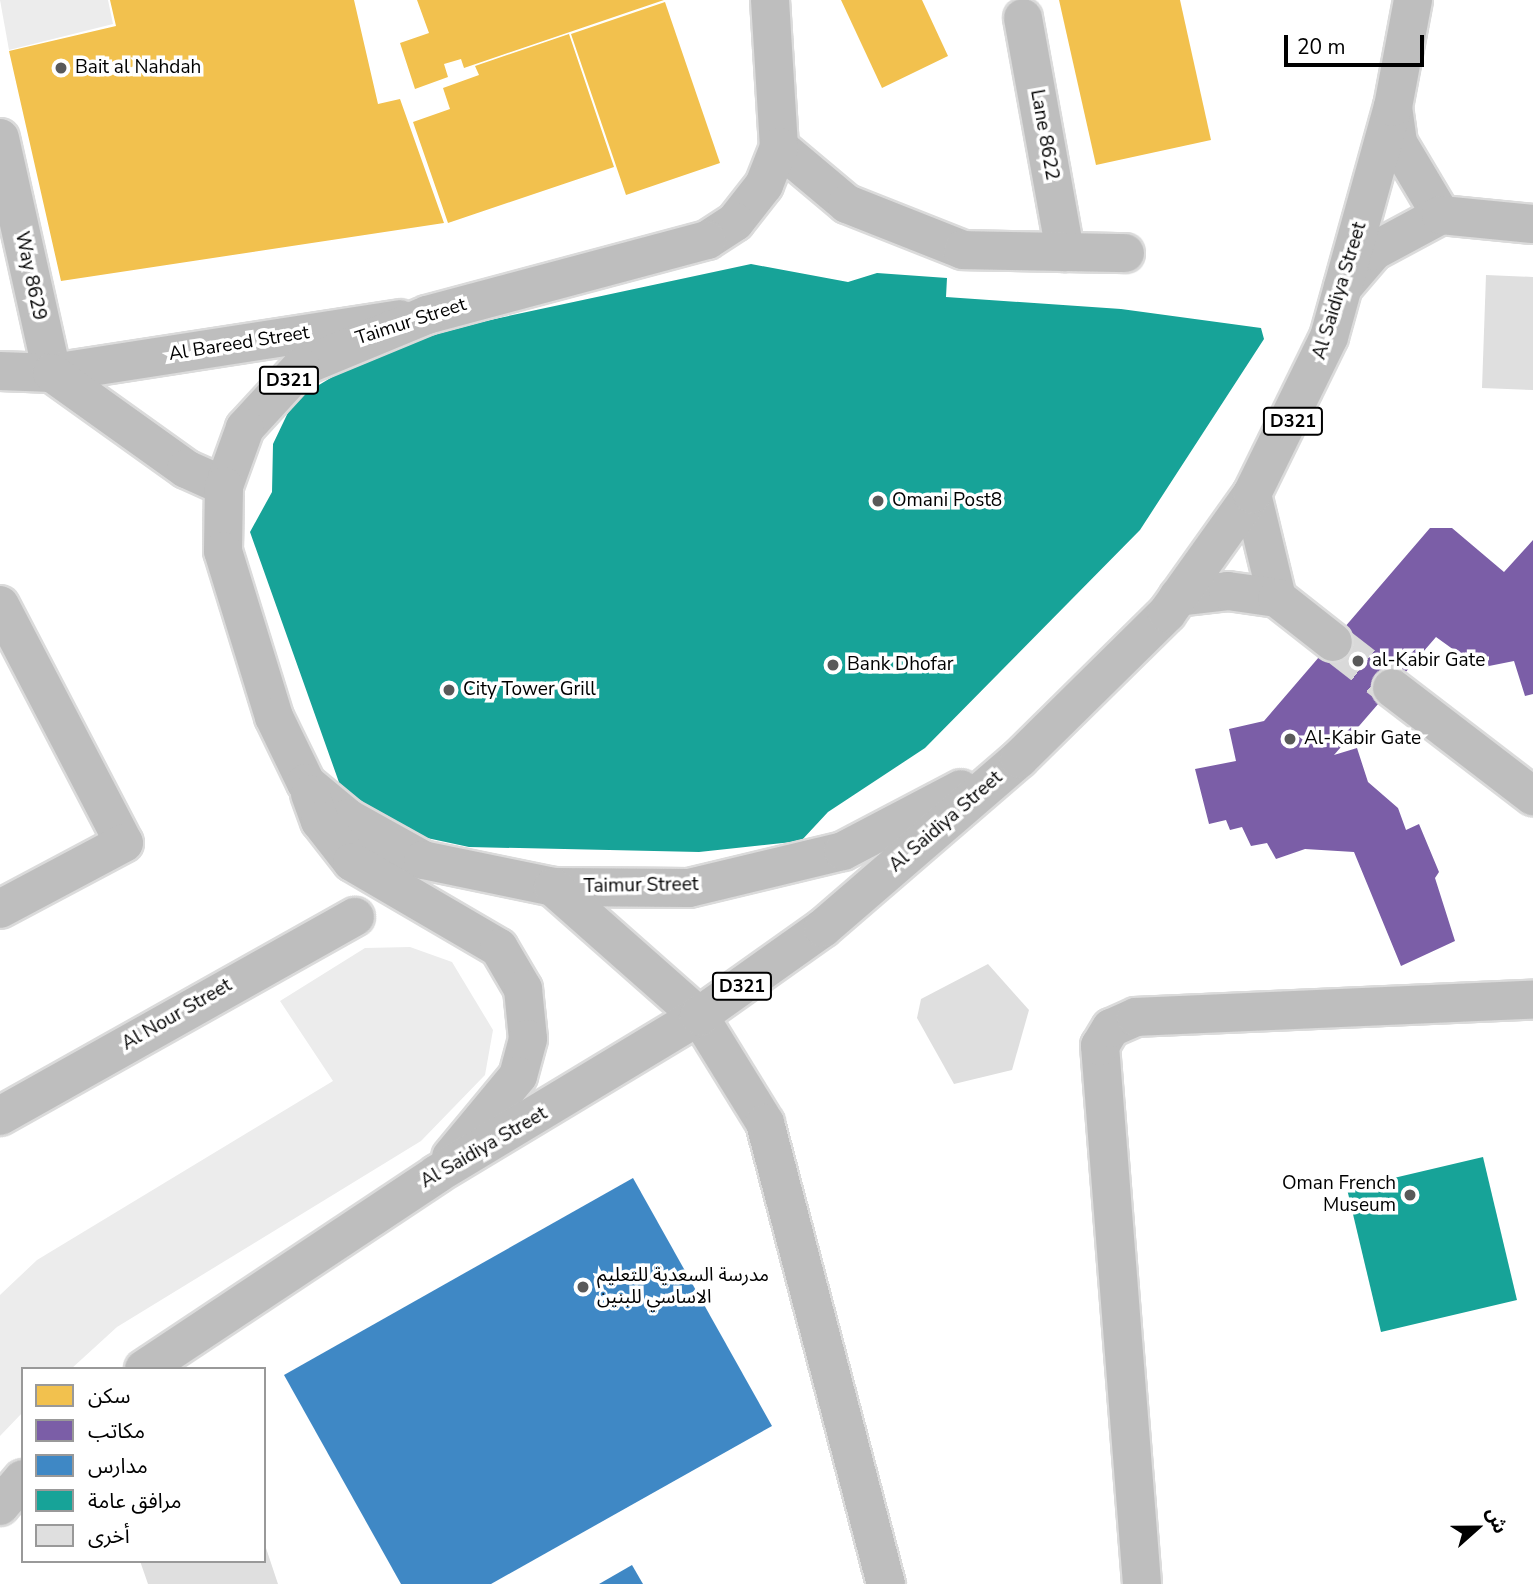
<!DOCTYPE html>
<html>
<head>
<meta charset="utf-8">
<style>
  body { margin:0 }
  #map { position:relative; width:1533px; height:1584px; overflow:hidden; background:#fff; font-family:"Nunito Sans","Noto Sans Arabic",sans-serif }
  div>[style] { position:absolute }
  [style*='--x'] { left:calc(var(--x)*1px); top:calc(var(--y)*1px); width:calc(var(--w)*1px); rotate:calc(var(--a)*1deg) }
  .green>* { inset:0; background:#ececec }
  .homes>* { inset:0; background:#f2c14e }
  .offices>* { inset:0; background:#7b5ea7 }
  .schools>* { inset:0; background:#3f88c5 }
  .public>* { inset:0; background:#17a398 }
  .building>* { inset:0; background:#dfdfdf }
  .minor-tunnel>* { height:38px; margin-top:-19px; transform-origin:0; background:repeating-linear-gradient(90deg,#d9d9d9 0 38px,transparent 0 57px) }
  .roads { filter:drop-shadow(2px 0 #dbdbdb) drop-shadow(-2px 0 #dbdbdb) drop-shadow(0 2px #dbdbdb) drop-shadow(0 -2px #dbdbdb) }
  .minor>* { height:38px; margin:-19px; padding:0 19px; transform-origin:19px; border-radius:19px; background:#bebebe }
  .major>* { height:38px; margin:-19px; padding:0 19px; transform-origin:19px; border-radius:19px; background:#bebebe }
  .dots>* { width:19px; height:19px; translate:-50% -50%; box-sizing:border-box; border:4px solid #fff; border-radius:50% }
  span { translate:-50% -50%; white-space:nowrap; text-align:center; line-height:1.15; -webkit-text-stroke:7px #fff; paint-order:stroke }
  .shield-label span { padding:2px 5px; background:#fff; border:2px solid; border-radius:5px; -webkit-text-stroke-width:0 }
  .shield-label { font-size:18px; color:#000; font-weight:700 }
  .poi-label { font-size:19px; color:#000 }
  .left { translate:0 -50%; text-align:left }
  .right { translate:-100% -50%; text-align:right }
  .street-label { font-size:19px; color:#000 }
  .legend { position:absolute; left:21px; top:1367px; width:245px; height:196px; box-sizing:border-box; background:#fff; border:2px solid #999; margin:0; padding:9px 12px; list-style:none; font-size:21px; color:#000 }
  .legend li { display:flex; align-items:center; gap:14px; height:35px }
  .legend b { width:35px; border:2px solid #999 }
  .north { position:absolute; left:1442px; top:1493px; width:70px; height:70px; -webkit-text-stroke:5px #fff; paint-order:stroke; rotate:69deg; font-size:19px; font-weight:700; line-height:28px; text-align:center; color:#000 }
  .north::after { content:''; display:block; margin:auto; width:24px; height:32px; background:#000; clip-path:polygon(50% 0,100% 100%,50% 72%,0 100%) }
  .scale { position:absolute; left:1284px; top:35px; width:140px; height:32px; box-sizing:border-box; border:4px solid #000; border-top:0; padding-left:9px; font-size:21px; line-height:24px; white-space:nowrap; color:#000; -webkit-text-stroke:5px #fff; paint-order:stroke }
</style>
</head>
<body>
<div id="map">
  <div class="green">
    <i style="clip-path:polygon(0 0,108px 0,113px 24px,9px 50px)"></i>
    <i style="clip-path:polygon(410px 947px,452px 962px,493px 1030px,485px 1075px,421px 1141px,117px 1327px,71px 1369px,23px 1369px,23px 1412px,0 1436px,0 1295px,37px 1260px,333px 1081px,280px 1001px,365px 948px)"></i>
  </div>
  <div class="homes">
    <i style="clip-path:polygon(110px 0,354px 0,378px 104px,400px 99px,444px 223px,61px 281px,9px 51px,116px 26px)"></i>
    <i style="clip-path:polygon(417px 0,664px 0,464px 68px,461px 59px,444px 64px,448px 77px,415px 89px,400px 43px,429px 33px)"></i>
    <i style="clip-path:polygon(841px 0,922px 0,948px 56px,882px 88px)"></i>
    <i style="clip-path:polygon(1059px 0,1180px 0,1211px 140px,1096px 165px)"></i>
    <i style="clip-path:polygon(665px 2px,720px 163px,626px 195px,571px 34px)"></i>
    <i style="clip-path:polygon(569px 34px,614px 167px,448px 223px,413px 122px,450px 109px,443px 88px,479px 75px,475px 66px)"></i>
  </div>
  <div class="offices">
    <i style="clip-path:polygon(1430px 528px,1452px 528px,1504px 572px,1533px 540px,1533px 694px,1525px 696px,1514px 661px,1479px 668px,1436px 637px,1334px 755px,1357px 748px,1368px 782px,1398px 808px,1406px 830px,1419px 824px,1439px 872px,1435px 878px,1455px 941px,1401px 966px,1354px 852px,1305px 849px,1276px 859px,1267px 843px,1251px 846px,1242px 827px,1230px 830px,1226px 820px,1209px 824px,1195px 769px,1236px 761px,1229px 729px,1264px 721px)"></i>
  </div>
  <div class="schools">
    <i style="clip-path:polygon(633px 1178px,772px 1426px,491px 1584px,401px 1584px,284px 1375px)"></i>
    <i style="clip-path:polygon(632px 1565px,643px 1584px,599px 1584px)"></i>
  </div>
  <div class="public">
    <i style="clip-path:polygon(751px 264px,848px 282px,877px 273px,947px 278px,946px 297px,1121px 309px,1261px 328px,1264px 339px,1140px 530px,925px 748px,828px 812px,801px 841px,699px 852px,469px 847px,399px 832px,341px 788px,250px 532px,272px 492px,273px 444px,294px 400px,392px 341px)"></i>
    <i style="clip-path:polygon(1483px 1157px,1517px 1300px,1381px 1332px,1347px 1189px)"></i>
  </div>
  <div class="building">
    <i style="clip-path:polygon(1486px 275px,1533px 277px,1533px 390px,1482px 388px)"></i>
    <i style="clip-path:polygon(988px 964px,1029px 1010px,1012px 1070px,954px 1084px,917px 1018px,921px 999px)"></i>
    <i style="clip-path:polygon(265px 1545px,278px 1584px,148px 1584px,140px 1561px,264px 1561px)"></i>
  </div>
  <div class="minor-tunnel">
    <i style="--x:1333;--y:642;--w:75;--a:37.9"></i>
  </div>
  <div class="roads">
    <div class="minor">
      <i style="--x:1023;--y:18;--w:238;--a:79.8"></i>
      <i style="--x:1393;--y:107;--w:36;--a:82"></i>
      <i style="--x:1398;--y:143;--w:84;--a:59.2"></i>
      <i style="--x:0;--y:138;--w:241;--a:77.5"></i>
      <i style="--x:779;--y:147;--w:89;--a:40"></i>
      <i style="--x:847;--y:204;--w:125;--a:21.6"></i>
      <i style="--x:963;--y:250;--w:162;--a:1.1"></i>
      <i style="--x:1343;--y:287;--w:48;--a:-49.3"></i>
      <i style="--x:1374;--y:251;--w:76;--a:-28.2"></i>
      <i style="--x:1441;--y:215;--w:92;--a:5.6"></i>
      <i style="--x:0;--y:371;--w:52;--a:2.2"></i>
      <i style="--x:52;--y:373;--w:352;--a:-8.8"></i>
      <i style="--x:52;--y:373;--w:165;--a:35.6"></i>
      <i style="--x:186;--y:469;--w:42;--a:24.1"></i>
      <i style="--x:1252;--y:494;--w:107;--a:76.5"></i>
      <i style="--x:1178;--y:597;--w:50;--a:-6.8"></i>
      <i style="--x:1228;--y:591;--w:49;--a:8.1"></i>
      <i style="--x:1277;--y:598;--w:71;--a:38.2"></i>
      <i style="--x:0;--y:605;--w:268;--a:62.5"></i>
      <i style="--x:124;--y:843;--w:140;--a:152"></i>
      <i style="--x:1392;--y:688;--w:178;--a:37.5"></i>
      <i style="--x:699;--y:1016;--w:126;--a:58.3"></i>
      <i style="--x:765;--y:1123;--w:477;--a:75.3"></i>
      <i style="--x:0;--y:1116;--w:407;--a:-29.3"></i>
      <i style="--x:1142;--y:1584;--w:540;--a:-94.46"></i>
      <i style="--x:1100;--y:1046;--w:21;--a:-59"></i>
      <i style="--x:1111;--y:1028;--w:27;--a:-24"></i>
      <i style="--x:1136;--y:1017;--w:397;--a:-2.5"></i>
    </div>
    <div class="major">
      <i style="--x:770;--y:0;--w:147;--a:86.5"></i>
      <i style="--x:779;--y:147;--w:41;--a:111.5"></i>
      <i style="--x:764;--y:185;--w:47;--a:128.1"></i>
      <i style="--x:735;--y:222;--w:33;--a:147"></i>
      <i style="--x:707;--y:240;--w:290;--a:165"></i>
      <i style="--x:427;--y:315;--w:136;--a:157.6"></i>
      <i style="--x:301;--y:367;--w:83;--a:132.6"></i>
      <i style="--x:245;--y:428;--w:62;--a:109.9"></i>
      <i style="--x:224;--y:486;--w:65;--a:90.9"></i>
      <i style="--x:223;--y:551;--w:174;--a:72.9"></i>
      <i style="--x:274;--y:717;--w:73;--a:64.1"></i>
      <i style="--x:306;--y:783;--w:55;--a:39.8"></i>
      <i style="--x:348;--y:818;--w:86;--a:29.2"></i>
      <i style="--x:423;--y:860;--w:133;--a:11.7"></i>
      <i style="--x:553;--y:887;--w:136;--a:0.4"></i>
      <i style="--x:689;--y:888;--w:158;--a:-13.5"></i>
      <i style="--x:843;--y:851;--w:133;--a:-27.7"></i>
      <i style="--x:310;--y:794;--w:29;--a:70"></i>
      <i style="--x:320;--y:821;--w:52;--a:52"></i>
      <i style="--x:352;--y:862;--w:170;--a:30.3"></i>
      <i style="--x:499;--y:948;--w:48;--a:59.7"></i>
      <i style="--x:523;--y:989;--w:50;--a:84.3"></i>
      <i style="--x:528;--y:1039;--w:38;--a:105"></i>
      <i style="--x:518;--y:1076;--w:105;--a:129.6"></i>
      <i style="--x:553;--y:887;--w:195;--a:41.5"></i>
      <i style="--x:144;--y:1369;--w:352;--a:-33.6"></i>
      <i style="--x:437;--y:1174;--w:306;--a:-31.1"></i>
      <i style="--x:699;--y:1016;--w:152;--a:-35.4"></i>
      <i style="--x:823;--y:928;--w:259;--a:-40.8"></i>
      <i style="--x:1019;--y:759;--w:208;--a:-44.6"></i>
      <i style="--x:1167;--y:613;--w:146;--a:-54.5"></i>
      <i style="--x:1252;--y:494;--w:175;--a:-63.9"></i>
      <i style="--x:1329;--y:337;--w:239;--a:-74.5"></i>
      <i style="--x:1393;--y:107;--w:109;--a:-79.4"></i>
      <i style="--x:0;--y:1506;--w:35;--a:-50"></i>
    </div>
  </div>
  <div class="dots">
    <i style="left:61px;top:68px;background:#595959"></i>
    <i style="left:878px;top:501px;background:#595959"></i>
    <i style="left:1358px;top:661px;background:#595959"></i>
    <i style="left:833px;top:665px;background:#595959"></i>
    <i style="left:449px;top:690px;background:#595959"></i>
    <i style="left:1290px;top:739px;background:#595959"></i>
    <i style="left:1410px;top:1195px;background:#595959"></i>
    <i style="left:583px;top:1287px;background:#595959"></i>
  </div>
  <div class="shield-label">
    <span style="left:289px;top:380px">D321</span>
    <span style="left:1293px;top:421px">D321</span>
    <span style="left:742px;top:986px">D321</span>
  </div>
  <div class="poi-label">
    <span class="left" style="left:75px;top:68px">Bait al Nahdah</span>
    <span class="left" style="left:892px;top:501px">Omani Post8</span>
    <span class="left" style="left:1372px;top:661px">al-Kabir Gate</span>
    <span class="left" style="left:847px;top:665px">Bank Dhofar</span>
    <span class="left" style="left:463px;top:690px">City Tower Grill</span>
    <span class="left" style="left:1304px;top:739px">Al-Kabir Gate</span>
    <span class="right" style="left:1396px;top:1195px">Oman French<br>Museum</span>
    <span class="left" style="left:597px;top:1287px">مدرسة السعدية للتعليم<br>الاساسي للبنين</span>
  </div>
  <div class="street-label">
    <span style="left:1044px;top:135px;rotate:80deg">Lane 8622</span>
    <span style="left:30px;top:276px;rotate:78deg">Way 8629</span>
    <span style="left:1340px;top:291px;rotate:-73deg">Al Saidiya Street</span>
    <span style="left:411px;top:322px;rotate:-18deg">Taimur Street</span>
    <span style="left:239px;top:344px;rotate:-9deg">Al Bareed Street</span>
    <span style="left:946px;top:822px;rotate:-41deg">Al Saidiya Street</span>
    <span style="left:641px;top:886px;rotate:-1deg">Taimur Street</span>
    <span style="left:177px;top:1015px;rotate:-30deg">Al Nour Street</span>
    <span style="left:484px;top:1148px;rotate:-30deg">Al Saidiya Street</span>
  </div>
  <ul class="legend">
  <li><b style="height:19px;background:#f2c14e"></b>سكن</li>
  <li><b style="height:19px;background:#7b5ea7"></b>مكاتب</li>
  <li><b style="height:19px;background:#3f88c5"></b>مدارس</li>
  <li><b style="height:19px;background:#17a398"></b>مرافق عامة</li>
  <li><b style="height:19px;background:#dfdfdf"></b>أخرى</li>
  </ul>
  <div class="north">ش</div>
  <div class="scale">20 m</div>
</div>
</body>
</html>
